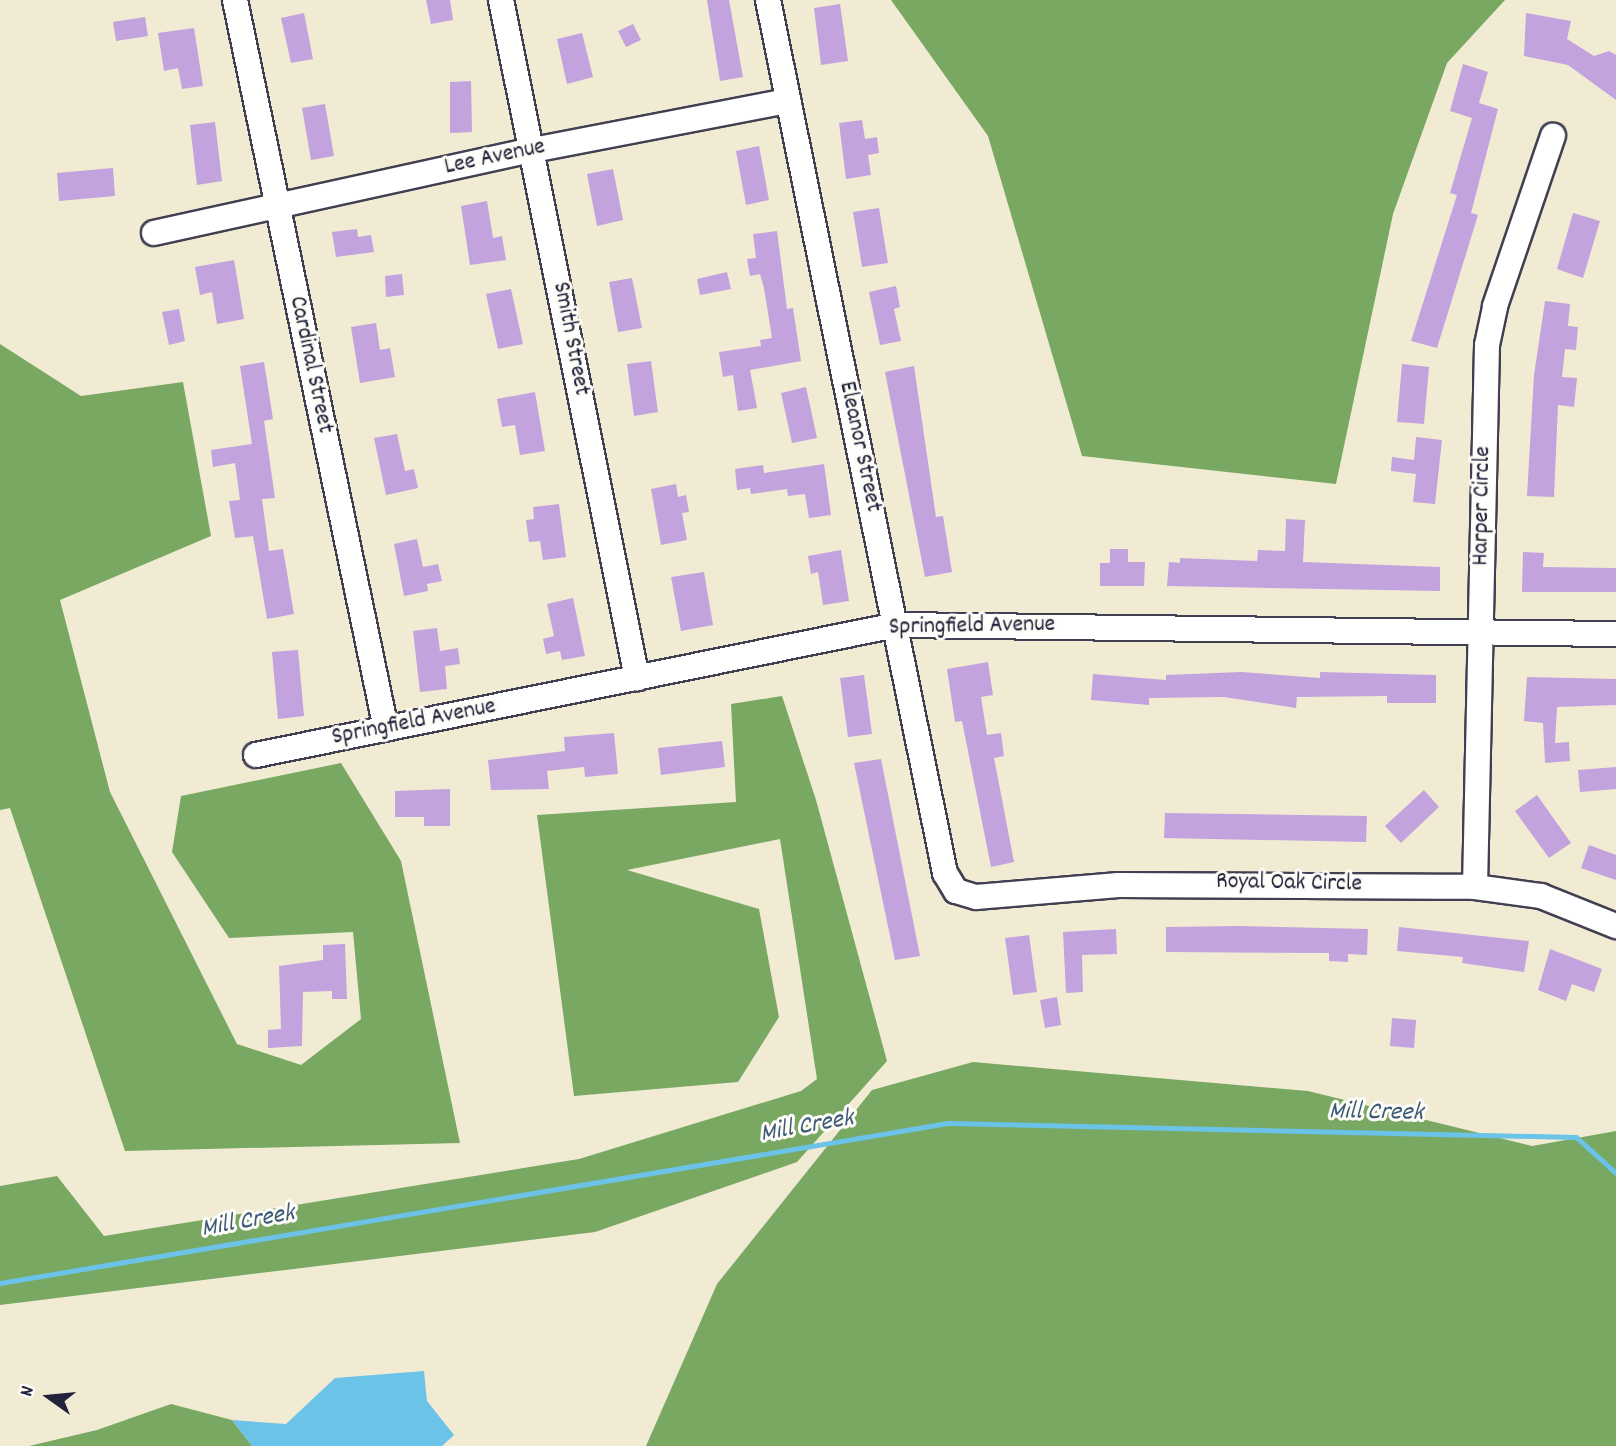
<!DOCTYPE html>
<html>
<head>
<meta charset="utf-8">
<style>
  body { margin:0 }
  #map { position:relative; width:1616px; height:1446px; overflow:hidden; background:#f2ebd4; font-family:Dekko,sans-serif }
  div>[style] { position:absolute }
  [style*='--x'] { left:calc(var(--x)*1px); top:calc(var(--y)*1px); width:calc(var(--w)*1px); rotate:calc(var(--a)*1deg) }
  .forest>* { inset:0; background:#78a862 }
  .water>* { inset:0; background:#6bc3e8 }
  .stream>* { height:5px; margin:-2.5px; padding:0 2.5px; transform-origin:2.5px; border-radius:2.5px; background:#6bc3e8 }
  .building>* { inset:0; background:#c2a3dd }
  .roads { filter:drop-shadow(2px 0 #414052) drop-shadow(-2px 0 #414052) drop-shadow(0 2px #414052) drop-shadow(0 -2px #414052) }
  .minor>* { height:24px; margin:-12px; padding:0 12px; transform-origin:12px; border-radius:12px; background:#fff }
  span { translate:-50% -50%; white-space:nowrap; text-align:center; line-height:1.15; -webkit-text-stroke:6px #fdfcf7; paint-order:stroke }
  .street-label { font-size:24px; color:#22223b }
  .water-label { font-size:26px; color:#3c5a78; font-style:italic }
  .north { position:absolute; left:14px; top:1362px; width:70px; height:70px; -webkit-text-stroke:5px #fdfcf7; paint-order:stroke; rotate:285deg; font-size:19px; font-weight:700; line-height:28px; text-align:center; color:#22223b }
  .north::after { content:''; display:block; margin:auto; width:24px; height:32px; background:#22223b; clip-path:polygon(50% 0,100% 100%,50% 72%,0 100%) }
</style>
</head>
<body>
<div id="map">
  <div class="forest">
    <i style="clip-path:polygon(891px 0,1505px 0,1447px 63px,1393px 214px,1336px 484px,1082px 456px,988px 136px)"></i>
    <i style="clip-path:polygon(0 344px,81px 396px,183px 382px,211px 536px,60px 600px,110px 792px,237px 1044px,301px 1065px,361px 1019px,353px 932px,229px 938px,172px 852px,181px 796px,341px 763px,401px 861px,460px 1143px,125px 1151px,10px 808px,0 810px)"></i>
    <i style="clip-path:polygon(782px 696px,816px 800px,887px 1061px,797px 1162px,595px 1232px,0 1305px,0 1186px,57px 1176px,104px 1236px,579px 1159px,801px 1091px,817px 1079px,780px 839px,627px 870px,759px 909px,779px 1017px,738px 1082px,574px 1096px,537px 815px,736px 802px,731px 704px)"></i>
    <i style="clip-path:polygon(973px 1062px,1308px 1091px,1532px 1146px,1616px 1131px,1616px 1446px,646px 1446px,717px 1284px,872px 1090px)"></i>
    <i style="clip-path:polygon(171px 1404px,232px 1420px,252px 1446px,29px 1446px,97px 1430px)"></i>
  </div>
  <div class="water">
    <i style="clip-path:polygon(424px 1371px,427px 1401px,454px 1435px,442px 1446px,252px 1446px,232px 1420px,286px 1424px,335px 1378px)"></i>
  </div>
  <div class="stream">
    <i style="--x:0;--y:1283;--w:961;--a:-9.58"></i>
    <i style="--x:948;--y:1123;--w:628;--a:1.28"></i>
    <i style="--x:1576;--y:1137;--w:54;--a:42"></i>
  </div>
  <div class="building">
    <i style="clip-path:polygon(426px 0,450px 0,453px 20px,431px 24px)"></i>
    <i style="clip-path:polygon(707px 0,729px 0,743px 77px,720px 81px)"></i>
    <i style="clip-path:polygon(840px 4px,848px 61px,821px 65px,814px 8px)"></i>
    <i style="clip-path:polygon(304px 13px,313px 59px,291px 63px,281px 18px)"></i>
    <i style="clip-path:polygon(1526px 13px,1571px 21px,1567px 39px,1594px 56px,1609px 51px,1616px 55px,1616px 100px,1568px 65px,1524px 56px)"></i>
    <i style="clip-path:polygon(145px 17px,148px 36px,116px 41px,113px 22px)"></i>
    <i style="clip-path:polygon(633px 24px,641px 40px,626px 47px,618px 31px)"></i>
    <i style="clip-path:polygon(194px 28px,203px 86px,182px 89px,178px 68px,164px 71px,158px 33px)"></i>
    <i style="clip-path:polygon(582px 33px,593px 77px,567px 84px,557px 39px)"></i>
    <i style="clip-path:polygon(1463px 64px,1488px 72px,1479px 103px,1498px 109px,1471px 213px,1478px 215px,1437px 348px,1411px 341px,1457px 195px,1450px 193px,1472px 118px,1450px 111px)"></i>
    <i style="clip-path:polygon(471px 81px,472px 132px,450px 133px,450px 82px)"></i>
    <i style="clip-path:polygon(325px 104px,334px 156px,311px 160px,302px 108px)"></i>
    <i style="clip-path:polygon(862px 120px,865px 139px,877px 137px,879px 153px,868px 155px,871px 175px,846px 179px,839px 123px)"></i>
    <i style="clip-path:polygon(215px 122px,222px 181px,197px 185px,190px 125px)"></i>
    <i style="clip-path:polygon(759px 146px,769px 200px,746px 205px,736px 151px)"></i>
    <i style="clip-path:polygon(113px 168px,115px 196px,59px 201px,57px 173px)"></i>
    <i style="clip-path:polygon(613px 169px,623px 220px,597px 226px,587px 174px)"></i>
    <i style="clip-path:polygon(487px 201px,493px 238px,502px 236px,506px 260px,470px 265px,461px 206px)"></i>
    <i style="clip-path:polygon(879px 208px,888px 263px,862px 267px,853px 212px)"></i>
    <i style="clip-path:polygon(1573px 213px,1600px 221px,1583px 278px,1557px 269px)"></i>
    <i style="clip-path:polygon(357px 229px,358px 237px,371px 235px,374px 252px,336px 257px,332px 232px)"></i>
    <i style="clip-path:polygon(777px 231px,787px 309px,793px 308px,801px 361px,750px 370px,757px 408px,738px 411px,733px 375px,723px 377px,719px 352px,761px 346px,760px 340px,772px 338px,764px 288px,760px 274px,750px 276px,747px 259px,756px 258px,753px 234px)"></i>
    <i style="clip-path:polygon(234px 260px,244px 319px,217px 324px,212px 292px,200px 295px,195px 267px)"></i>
    <i style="clip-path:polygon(727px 272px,731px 289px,700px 295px,697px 279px)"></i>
    <i style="clip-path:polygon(402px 274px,404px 295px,386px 297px,385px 276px)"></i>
    <i style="clip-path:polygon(632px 278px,642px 328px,618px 332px,609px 282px)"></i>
    <i style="clip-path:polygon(896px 286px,900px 307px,894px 309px,901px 341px,880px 345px,869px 292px)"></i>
    <i style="clip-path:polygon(511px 289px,523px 344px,498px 349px,486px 294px)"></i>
    <i style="clip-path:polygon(1545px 301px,1570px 304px,1568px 326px,1578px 327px,1576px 350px,1565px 349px,1562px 377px,1577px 378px,1574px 407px,1558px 405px,1554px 497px,1527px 496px,1534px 375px)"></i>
    <i style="clip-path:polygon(179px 309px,185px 341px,169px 345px,162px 312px)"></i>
    <i style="clip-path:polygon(376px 323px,380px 350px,390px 348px,395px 377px,360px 383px,351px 327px)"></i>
    <i style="clip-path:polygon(651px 361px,658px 412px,634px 416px,627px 364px)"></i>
    <i style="clip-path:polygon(264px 362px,273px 419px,264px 421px,275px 498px,262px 499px,269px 551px,283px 549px,294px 614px,267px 619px,253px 536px,235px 538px,229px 501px,240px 500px,235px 463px,213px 467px,211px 450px,252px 444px,240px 366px)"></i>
    <i style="clip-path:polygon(1402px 364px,1429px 367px,1424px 424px,1397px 422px)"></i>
    <i style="clip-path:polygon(914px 366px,936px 517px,943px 516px,952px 572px,925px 577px,885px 372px)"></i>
    <i style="clip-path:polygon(806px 387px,817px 438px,792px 443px,781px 393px)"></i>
    <i style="clip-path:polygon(535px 392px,545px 451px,520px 455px,515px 425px,502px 427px,497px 399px)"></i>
    <i style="clip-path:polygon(397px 434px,405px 471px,414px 469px,418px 488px,386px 495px,374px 438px)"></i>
    <i style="clip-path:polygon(1416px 437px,1442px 440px,1435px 504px,1413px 502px,1416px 474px,1391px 471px,1392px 457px,1414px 460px)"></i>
    <i style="clip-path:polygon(824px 464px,831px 515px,809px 518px,805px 494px,788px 496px,787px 489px,751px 494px,750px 488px,737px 490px,735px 469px,763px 465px,764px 473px)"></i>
    <i style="clip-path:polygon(676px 484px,678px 497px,686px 495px,689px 512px,682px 513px,687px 540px,661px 545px,651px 489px)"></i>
    <i style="clip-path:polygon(559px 504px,566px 557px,543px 560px,540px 541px,529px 542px,526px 520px,534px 519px,533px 507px)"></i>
    <i style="clip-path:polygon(1286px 519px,1305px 520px,1303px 562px,1440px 567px,1440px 591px,1167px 586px,1169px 562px,1180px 563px,1180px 558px,1257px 561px,1258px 550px,1285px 551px)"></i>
    <i style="clip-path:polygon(417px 539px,423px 567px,438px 564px,442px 581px,427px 584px,428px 591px,404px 596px,394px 544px)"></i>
    <i style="clip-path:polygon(1110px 549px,1128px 549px,1128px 562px,1145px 562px,1144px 586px,1100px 586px,1100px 563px,1110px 563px)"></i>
    <i style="clip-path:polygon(841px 550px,849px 601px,823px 605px,818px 572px,811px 574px,808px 556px)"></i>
    <i style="clip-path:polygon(1523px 552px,1544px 553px,1543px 567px,1616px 568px,1616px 592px,1522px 592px)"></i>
    <i style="clip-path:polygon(704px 572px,713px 625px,681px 631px,671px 577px)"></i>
    <i style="clip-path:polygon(573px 598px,585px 656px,562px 660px,560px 651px,546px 654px,543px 639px,554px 636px,547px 604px)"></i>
    <i style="clip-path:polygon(437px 628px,440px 651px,458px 648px,460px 664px,445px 666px,447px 689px,420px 692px,413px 631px)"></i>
    <i style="clip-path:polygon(298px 650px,304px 716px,278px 719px,272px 652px)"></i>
    <i style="clip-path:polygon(988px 662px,993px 695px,981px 697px,987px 735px,1001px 733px,1004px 756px,994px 758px,1014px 862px,991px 867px,962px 721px,955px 722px,947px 669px)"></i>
    <i style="clip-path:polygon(1241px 672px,1320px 678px,1320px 672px,1436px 675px,1436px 703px,1387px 703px,1387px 696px,1297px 697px,1296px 708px,1224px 697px,1149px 698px,1149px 705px,1091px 700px,1093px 674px,1166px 680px,1166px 675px)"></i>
    <i style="clip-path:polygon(864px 675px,872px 734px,848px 737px,840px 678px)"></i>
    <i style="clip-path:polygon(1527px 677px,1616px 679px,1616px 705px,1557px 707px,1555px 743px,1569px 742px,1570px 761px,1545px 763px,1543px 723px,1524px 721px)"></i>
    <i style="clip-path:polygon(614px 733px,618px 774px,585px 777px,584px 767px,547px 771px,549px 789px,491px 790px,488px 760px,565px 751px,564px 737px)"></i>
    <i style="clip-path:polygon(722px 741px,725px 767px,661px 775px,658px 748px)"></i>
    <i style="clip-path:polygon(881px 759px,920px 956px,895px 960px,854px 763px)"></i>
    <i style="clip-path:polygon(1616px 767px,1616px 789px,1580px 792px,1578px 770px)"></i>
    <i style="clip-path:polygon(450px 789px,450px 826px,424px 826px,424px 817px,395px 817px,395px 791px)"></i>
    <i style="clip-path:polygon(1424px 790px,1439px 807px,1401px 843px,1385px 826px)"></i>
    <i style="clip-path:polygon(1537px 795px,1571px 843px,1549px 858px,1515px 811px)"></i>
    <i style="clip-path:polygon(1165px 813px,1367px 816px,1366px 842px,1164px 838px)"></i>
    <i style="clip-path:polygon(1589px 845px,1616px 855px,1616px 880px,1581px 868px)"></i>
    <i style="clip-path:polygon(1240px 926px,1368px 929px,1367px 955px,1348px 954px,1348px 962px,1329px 961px,1329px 953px,1166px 952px,1166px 927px)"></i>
    <i style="clip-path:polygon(1399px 927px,1529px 941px,1524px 972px,1462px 963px,1463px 957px,1397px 951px)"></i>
    <i style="clip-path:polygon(1116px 929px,1117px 954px,1082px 955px,1083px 992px,1066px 993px,1063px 932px)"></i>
    <i style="clip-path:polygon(1029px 935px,1037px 992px,1013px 995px,1005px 938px)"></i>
    <i style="clip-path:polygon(345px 944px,347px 999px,332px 999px,332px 991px,303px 992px,302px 1046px,268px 1048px,268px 1030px,281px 1029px,279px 966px,323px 960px,323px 945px)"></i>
    <i style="clip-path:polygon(1550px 949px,1602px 969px,1594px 992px,1572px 984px,1566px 1001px,1538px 990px)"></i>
    <i style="clip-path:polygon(1057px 997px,1061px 1025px,1045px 1028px,1040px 1000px)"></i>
    <i style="clip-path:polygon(1392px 1018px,1416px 1020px,1414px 1048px,1390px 1046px)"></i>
  </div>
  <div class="roads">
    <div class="minor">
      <i style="--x:235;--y:0;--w:744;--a:78.3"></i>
      <i style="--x:501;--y:0;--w:692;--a:78.66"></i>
      <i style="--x:768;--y:0;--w:891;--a:78.54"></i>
      <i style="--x:945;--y:873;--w:21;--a:59"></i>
      <i style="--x:956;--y:891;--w:21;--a:17"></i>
      <i style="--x:976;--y:897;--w:143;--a:-4.8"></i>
      <i style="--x:1118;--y:885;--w:357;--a:0.3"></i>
      <i style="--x:1475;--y:887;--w:67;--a:7.8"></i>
      <i style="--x:1541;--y:896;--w:81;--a:21.8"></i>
      <i style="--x:154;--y:233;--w:388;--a:-12.4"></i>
      <i style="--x:533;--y:150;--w:260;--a:-10.9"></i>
      <i style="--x:256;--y:755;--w:653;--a:-11.48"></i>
      <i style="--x:896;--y:625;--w:720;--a:0.72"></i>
      <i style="--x:1475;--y:887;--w:542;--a:-88.73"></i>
      <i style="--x:1487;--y:345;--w:40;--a:-78"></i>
      <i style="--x:1495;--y:306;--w:180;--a:-71.2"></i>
    </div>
  </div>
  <div class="street-label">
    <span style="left:495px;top:158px;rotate:-12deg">Lee Avenue</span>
    <span style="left:570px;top:339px;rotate:79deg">Smith Street</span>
    <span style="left:310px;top:365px;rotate:78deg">Cardinal Street</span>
    <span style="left:859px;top:447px;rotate:78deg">Eleanor Street</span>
    <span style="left:1483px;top:506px;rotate:-89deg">Harper Circle</span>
    <span style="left:972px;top:627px;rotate:-1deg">Springfield Avenue</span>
    <span style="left:414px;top:723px;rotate:-11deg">Springfield Avenue</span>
    <span style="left:1289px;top:884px;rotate:1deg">Royal Oak Circle</span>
  </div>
  <div class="water-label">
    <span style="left:1376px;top:1113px;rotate:1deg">Mill Creek</span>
    <span style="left:807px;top:1127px;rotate:-10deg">Mill Creek</span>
    <span style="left:248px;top:1222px;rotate:-10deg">Mill Creek</span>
  </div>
  <div class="north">N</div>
</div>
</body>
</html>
